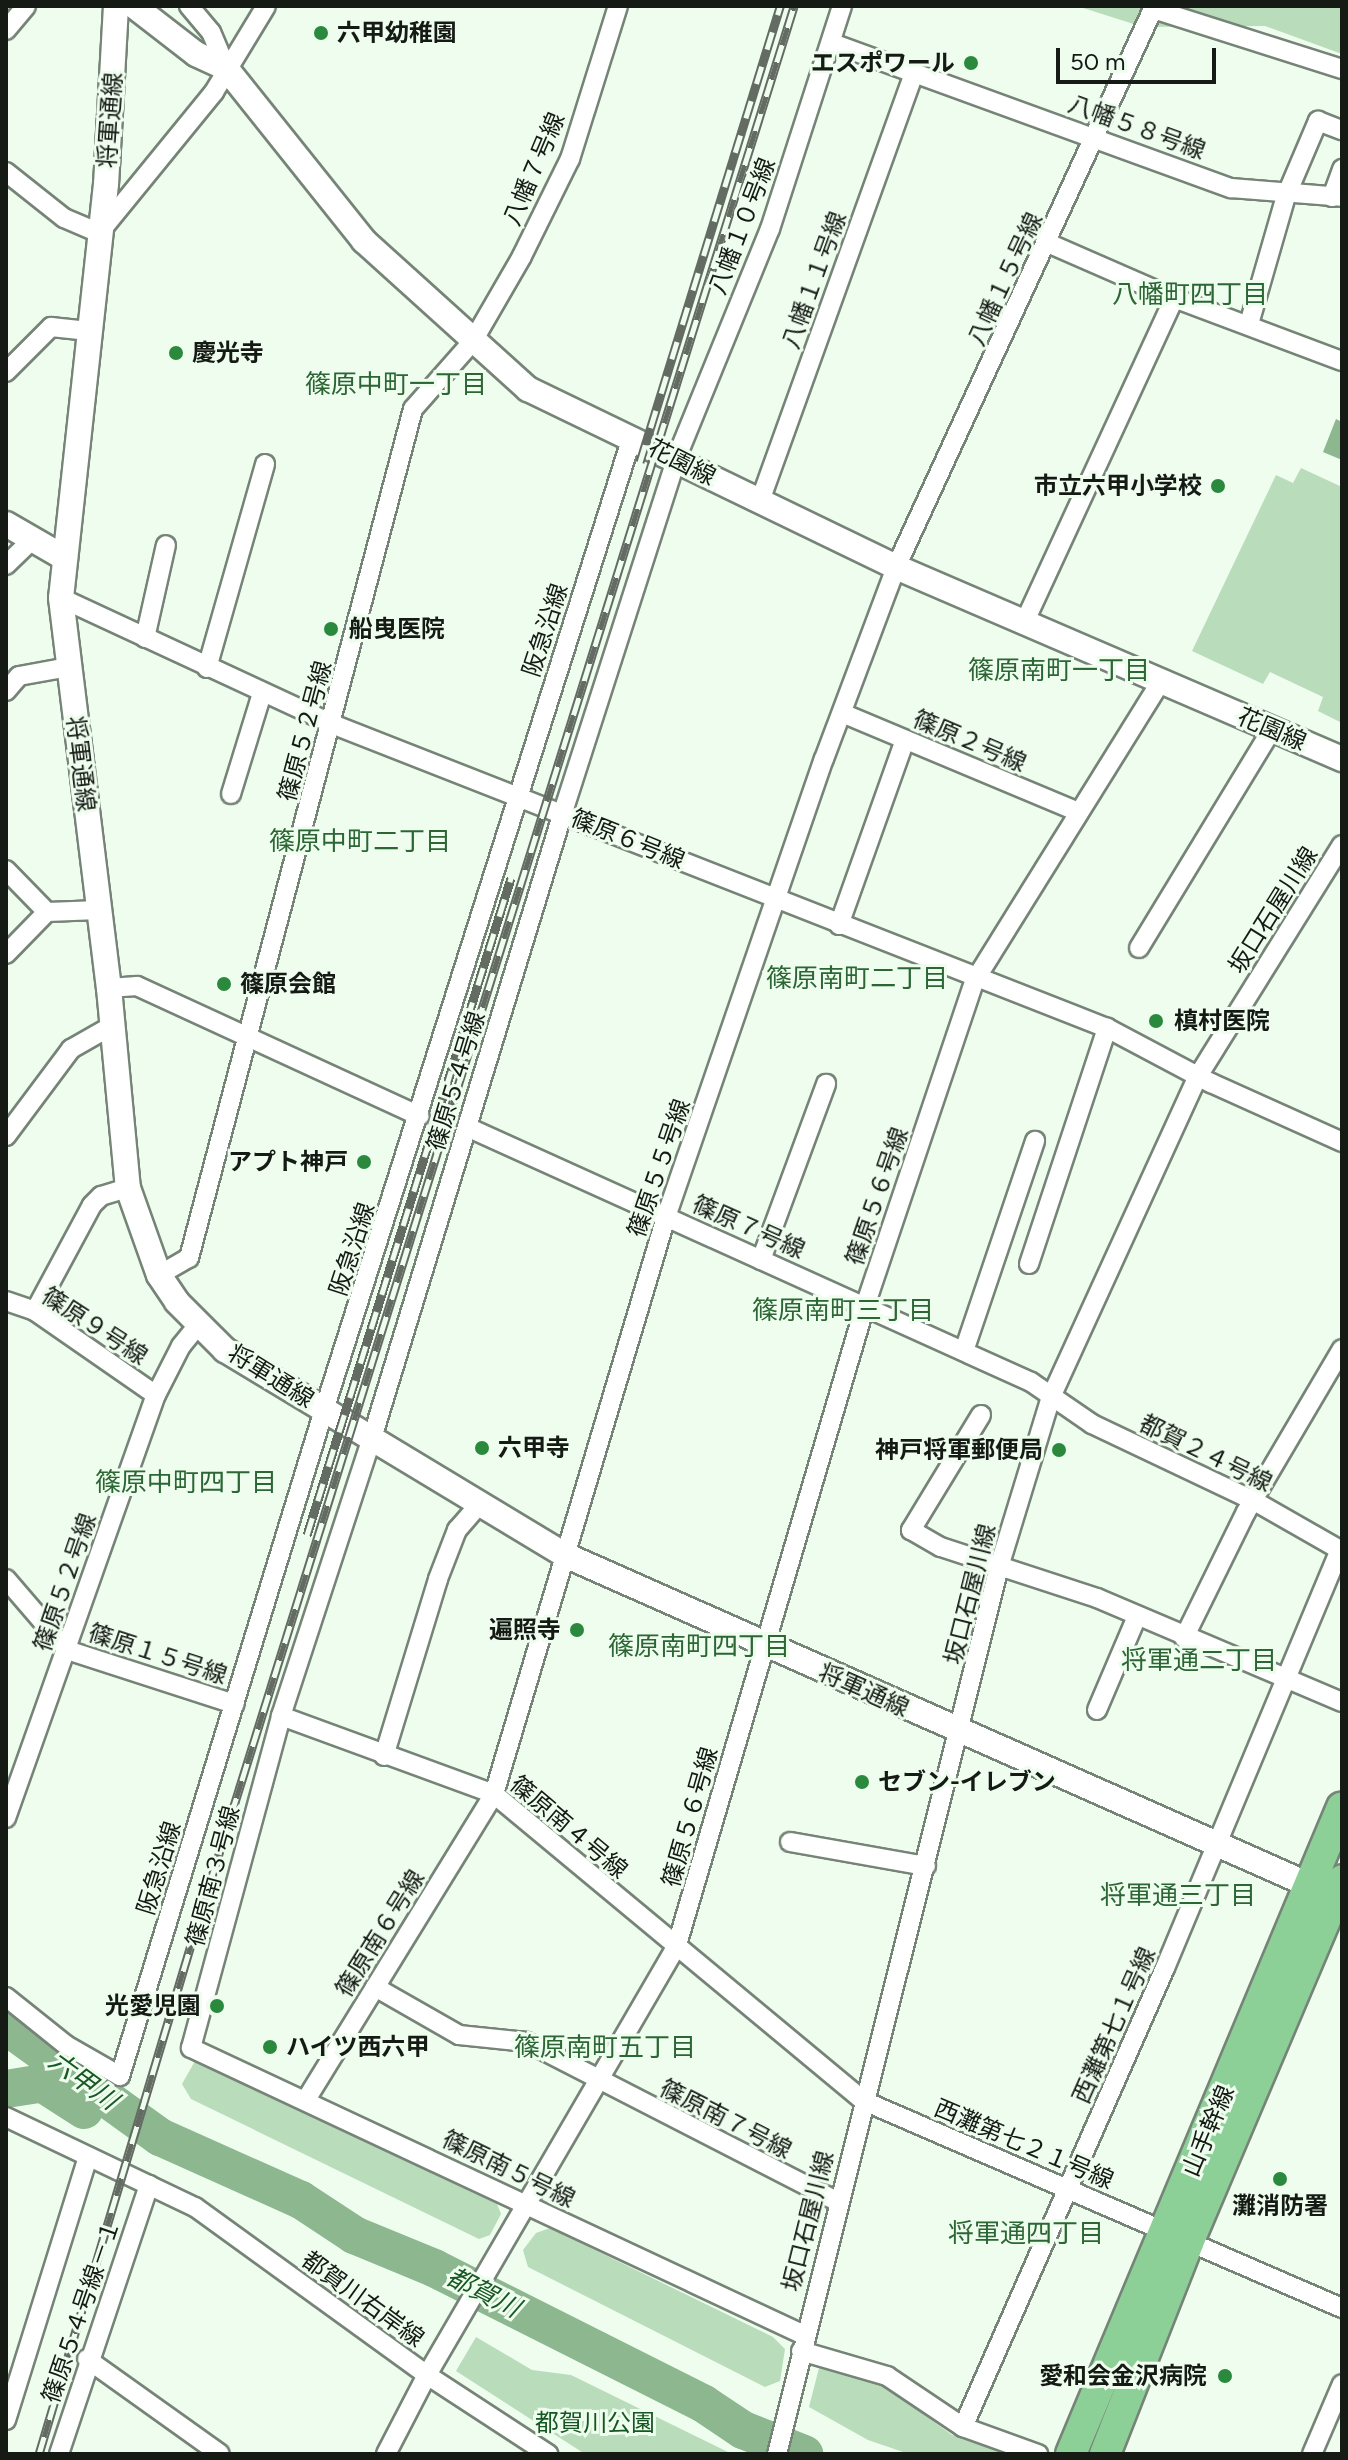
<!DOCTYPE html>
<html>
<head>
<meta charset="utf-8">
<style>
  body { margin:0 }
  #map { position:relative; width:1348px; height:2460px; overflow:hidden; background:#eefdee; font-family:Figtree,"Noto Sans JP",sans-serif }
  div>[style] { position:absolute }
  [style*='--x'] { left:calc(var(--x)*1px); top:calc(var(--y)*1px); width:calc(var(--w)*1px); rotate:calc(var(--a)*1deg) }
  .green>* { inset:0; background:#b9dcbb }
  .water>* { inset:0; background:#8cb78f }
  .river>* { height:38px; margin:-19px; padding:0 19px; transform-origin:19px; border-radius:19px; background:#8cb78f }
  .roads { filter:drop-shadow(2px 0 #768477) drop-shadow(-2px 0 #768477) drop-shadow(0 2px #768477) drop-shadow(0 -2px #768477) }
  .minor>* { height:18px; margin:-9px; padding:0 9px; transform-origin:9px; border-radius:9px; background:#fff }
  .tertiary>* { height:24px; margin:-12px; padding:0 12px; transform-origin:12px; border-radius:12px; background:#fff }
  .primary>* { height:30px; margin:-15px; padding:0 15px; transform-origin:15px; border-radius:15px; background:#8cd098 }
  .rail>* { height:9px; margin-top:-4.5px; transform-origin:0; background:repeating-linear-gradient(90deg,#eefdee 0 18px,#636b63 0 36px); box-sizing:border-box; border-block:2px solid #636b63 }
  .dots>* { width:22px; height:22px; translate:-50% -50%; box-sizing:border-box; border:4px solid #eefdee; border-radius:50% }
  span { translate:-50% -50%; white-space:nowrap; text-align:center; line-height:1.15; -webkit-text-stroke:6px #eefdee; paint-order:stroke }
  .poi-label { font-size:24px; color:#151a15; font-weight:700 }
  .left { translate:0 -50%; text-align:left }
  .right { translate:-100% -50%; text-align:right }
  .street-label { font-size:24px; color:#151a15 }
  .park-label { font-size:24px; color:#145521 }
  .neighbourhood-label { font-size:26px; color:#2c6635 }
  .water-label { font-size:26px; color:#185824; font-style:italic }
  .frame { position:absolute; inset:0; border:8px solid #151a15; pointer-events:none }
  .scale { position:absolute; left:1056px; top:48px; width:160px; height:36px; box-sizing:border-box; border:4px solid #151a15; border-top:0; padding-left:10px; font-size:24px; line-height:28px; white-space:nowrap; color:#151a15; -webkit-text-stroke:6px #eefdee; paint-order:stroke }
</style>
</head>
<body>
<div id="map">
  <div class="green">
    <i style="clip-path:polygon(1077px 6px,1342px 6px,1342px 54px,1265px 26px,1143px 27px)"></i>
    <i style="clip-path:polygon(1301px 468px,1342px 487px,1342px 723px,1318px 711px,1323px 697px,1270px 672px,1263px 684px,1192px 651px,1276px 475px,1293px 483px)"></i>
    <i style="clip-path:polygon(195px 2061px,497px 2204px,501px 2214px,490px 2235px,479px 2239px,191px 2099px,182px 2084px)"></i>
    <i style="clip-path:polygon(550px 2228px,773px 2337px,785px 2349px,780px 2381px,765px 2387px,528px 2267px,523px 2250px,536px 2233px)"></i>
    <i style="clip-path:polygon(476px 2337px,532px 2370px,571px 2375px,732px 2454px,585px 2454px,456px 2371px)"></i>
    <i style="clip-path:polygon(819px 2368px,882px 2384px,952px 2435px,1008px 2454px,909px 2454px,868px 2440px,809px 2407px)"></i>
  </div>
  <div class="water">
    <i style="clip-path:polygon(1336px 419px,1342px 422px,1342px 460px,1323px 452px)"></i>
  </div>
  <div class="river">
    <i style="--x:6;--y:2026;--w:190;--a:35.8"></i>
    <i style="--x:160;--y:2137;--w:154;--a:24.1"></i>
    <i style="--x:301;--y:2200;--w:64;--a:33.4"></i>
    <i style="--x:354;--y:2235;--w:87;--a:22.4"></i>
    <i style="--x:434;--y:2268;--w:302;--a:26.7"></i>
    <i style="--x:704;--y:2404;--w:47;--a:33.7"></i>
    <i style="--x:743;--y:2430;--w:66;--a:21.5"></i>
    <i style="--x:6;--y:2089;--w:36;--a:-9"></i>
    <i style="--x:42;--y:2083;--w:50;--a:32.7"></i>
  </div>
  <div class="roads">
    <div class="minor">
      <i style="--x:189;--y:6;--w:34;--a:50"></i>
      <i style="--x:211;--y:32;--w:39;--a:67"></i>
      <i style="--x:6;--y:30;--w:31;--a:-50"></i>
      <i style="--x:832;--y:43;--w:425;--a:20"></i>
      <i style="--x:1231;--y:188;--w:111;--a:4.6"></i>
      <i style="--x:6;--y:172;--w:74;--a:38.4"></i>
      <i style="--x:64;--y:218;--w:38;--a:23"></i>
      <i style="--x:99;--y:233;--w:182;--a:-50.8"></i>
      <i style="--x:214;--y:92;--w:100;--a:-58.8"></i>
      <i style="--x:1332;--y:197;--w:30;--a:-70"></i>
      <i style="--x:1048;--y:243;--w:137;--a:23.6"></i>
      <i style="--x:1174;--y:298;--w:179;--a:20.6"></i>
      <i style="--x:1249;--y:324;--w:133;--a:-73.9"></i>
      <i style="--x:1286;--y:196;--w:82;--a:-66.9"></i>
      <i style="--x:1318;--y:121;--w:26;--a:21"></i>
      <i style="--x:6;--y:372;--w:64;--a:-45"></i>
      <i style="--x:51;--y:327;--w:38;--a:6"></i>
      <i style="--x:760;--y:501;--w:452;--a:-70.2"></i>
      <i style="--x:6;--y:565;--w:33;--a:-44"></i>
      <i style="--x:61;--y:598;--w:299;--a:24.9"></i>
      <i style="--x:332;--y:724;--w:832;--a:21.42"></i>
      <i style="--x:1107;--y:1028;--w:118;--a:27.9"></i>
      <i style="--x:1211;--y:1083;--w:144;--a:24.2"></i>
      <i style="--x:1025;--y:621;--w:356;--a:-65.2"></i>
      <i style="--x:145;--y:638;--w:95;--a:-77.3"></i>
      <i style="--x:207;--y:668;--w:212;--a:-74.1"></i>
      <i style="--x:6;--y:691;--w:20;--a:-49"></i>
      <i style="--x:19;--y:676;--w:51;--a:-10.2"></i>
      <i style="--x:842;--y:713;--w:257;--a:22.7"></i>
      <i style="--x:231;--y:794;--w:106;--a:-72.9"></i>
      <i style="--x:6;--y:870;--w:59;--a:45.7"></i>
      <i style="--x:47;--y:912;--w:52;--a:-2.2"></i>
      <i style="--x:839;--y:925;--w:196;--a:-70.4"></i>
      <i style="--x:1139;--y:948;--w:258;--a:-58.7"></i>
      <i style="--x:6;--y:954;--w:59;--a:-45.7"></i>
      <i style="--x:109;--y:988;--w:28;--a:-4"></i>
      <i style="--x:137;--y:986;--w:311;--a:24.7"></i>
      <i style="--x:467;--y:1127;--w:619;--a:24.33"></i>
      <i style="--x:1031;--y:1382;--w:74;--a:34.5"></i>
      <i style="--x:1092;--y:1424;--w:182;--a:25.4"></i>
      <i style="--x:1256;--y:1502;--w:99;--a:29.7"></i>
      <i style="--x:6;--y:1136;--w:109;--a:-53.2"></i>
      <i style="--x:71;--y:1049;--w:48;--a:-29.7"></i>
      <i style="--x:761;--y:1260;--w:188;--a:-69.7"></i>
      <i style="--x:1029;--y:1264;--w:249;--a:-71.7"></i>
      <i style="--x:159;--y:1275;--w:34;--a:-30"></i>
      <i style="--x:189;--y:1258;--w:878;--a:-75.22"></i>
      <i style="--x:413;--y:409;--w:91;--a:-48.6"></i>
      <i style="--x:473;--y:341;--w:98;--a:-60"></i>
      <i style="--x:522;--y:256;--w:108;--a:-63.7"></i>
      <i style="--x:570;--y:159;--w:160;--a:-72.6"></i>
      <i style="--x:6;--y:1301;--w:31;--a:19"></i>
      <i style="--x:35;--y:1311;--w:147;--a:34.8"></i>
      <i style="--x:35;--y:1311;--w:120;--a:-61.7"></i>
      <i style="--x:92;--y:1205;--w:13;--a:-45"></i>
      <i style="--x:101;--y:1196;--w:28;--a:-17"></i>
      <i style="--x:964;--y:1351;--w:222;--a:-71.3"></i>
      <i style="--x:981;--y:1415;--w:135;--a:121.3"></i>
      <i style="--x:911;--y:1530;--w:34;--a:30"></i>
      <i style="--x:941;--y:1547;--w:164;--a:18.1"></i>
      <i style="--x:1097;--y:1598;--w:266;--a:23"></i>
      <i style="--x:6;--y:1579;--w:94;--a:49.3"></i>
      <i style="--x:67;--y:1650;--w:176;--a:17.9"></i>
      <i style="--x:1184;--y:1638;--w:140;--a:-63.8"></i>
      <i style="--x:1246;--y:1512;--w:189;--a:-59.5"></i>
      <i style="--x:1097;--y:1710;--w:102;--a:-66.9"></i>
      <i style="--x:281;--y:1716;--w:227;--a:20.1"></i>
      <i style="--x:494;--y:1794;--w:481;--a:39.7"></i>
      <i style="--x:864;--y:2101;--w:521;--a:23.42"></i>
      <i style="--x:384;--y:1756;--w:185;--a:-73"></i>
      <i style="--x:438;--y:1579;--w:53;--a:-68.8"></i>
      <i style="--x:457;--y:1530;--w:35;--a:-49"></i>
      <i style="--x:6;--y:1818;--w:449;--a:-70.5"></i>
      <i style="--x:156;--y:1395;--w:55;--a:-63"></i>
      <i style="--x:181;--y:1346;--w:28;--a:-51"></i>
      <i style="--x:790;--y:1842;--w:138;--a:10"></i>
      <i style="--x:375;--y:1987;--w:97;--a:29.7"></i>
      <i style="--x:459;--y:2035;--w:68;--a:5.9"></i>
      <i style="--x:527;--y:2042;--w:350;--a:27.2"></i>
      <i style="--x:6;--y:1997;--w:77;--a:38.7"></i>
      <i style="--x:66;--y:2045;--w:62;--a:29.9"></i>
      <i style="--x:120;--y:2076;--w:683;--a:-72.97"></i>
      <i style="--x:320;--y:1423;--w:1034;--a:-72.44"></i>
      <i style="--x:307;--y:2098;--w:357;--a:-58.4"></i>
      <i style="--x:494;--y:1794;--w:602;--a:-73.4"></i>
      <i style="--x:666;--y:1217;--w:484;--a:-71"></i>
      <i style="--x:824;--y:759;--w:205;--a:-69.4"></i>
      <i style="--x:896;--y:567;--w:614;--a:-65.27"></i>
      <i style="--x:1153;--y:9;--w:198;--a:17.6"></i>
      <i style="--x:6;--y:2117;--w:209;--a:25.5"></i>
      <i style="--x:195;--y:2207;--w:286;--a:35.9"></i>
      <i style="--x:427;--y:2375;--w:145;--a:33.1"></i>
      <i style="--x:804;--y:2335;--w:677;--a:-154.91"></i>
      <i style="--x:191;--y:2048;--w:344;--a:-74.8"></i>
      <i style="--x:281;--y:1716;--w:293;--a:-71.9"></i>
      <i style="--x:372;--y:1438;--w:654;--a:-73.03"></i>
      <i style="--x:563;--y:812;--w:371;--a:-72.2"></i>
      <i style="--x:676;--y:459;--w:248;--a:-67.8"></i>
      <i style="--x:770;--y:229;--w:234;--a:-72.1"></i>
      <i style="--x:801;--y:2351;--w:90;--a:16.2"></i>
      <i style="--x:887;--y:2376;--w:92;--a:33.9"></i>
      <i style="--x:963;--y:2427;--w:80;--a:19.8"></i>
      <i style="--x:87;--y:2359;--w:163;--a:35.5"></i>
      <i style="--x:6;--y:2420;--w:276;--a:-72.7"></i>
      <i style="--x:963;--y:2427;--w:501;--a:-66.25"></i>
      <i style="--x:1165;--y:1968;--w:453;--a:-67.3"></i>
      <i style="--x:59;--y:2454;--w:284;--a:-71.5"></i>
      <i style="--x:386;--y:2454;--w:89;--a:-62.6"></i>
      <i style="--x:427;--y:2375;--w:494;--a:-59.8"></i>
      <i style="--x:676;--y:1948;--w:669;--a:-73.6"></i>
      <i style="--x:865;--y:1306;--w:344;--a:-71.4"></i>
      <i style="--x:975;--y:980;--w:350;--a:-58.1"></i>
      <i style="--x:777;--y:2454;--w:914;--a:-75.95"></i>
      <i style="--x:999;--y:1567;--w:178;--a:-73"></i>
      <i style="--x:1051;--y:1397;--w:353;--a:-65.4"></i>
      <i style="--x:1198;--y:1076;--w:272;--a:-58.1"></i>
      <i style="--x:1312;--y:2454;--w:76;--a:-66.8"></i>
    </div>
    <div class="tertiary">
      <i style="--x:116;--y:6;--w:178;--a:93.2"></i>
      <i style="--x:106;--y:184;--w:416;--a:96.2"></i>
      <i style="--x:61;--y:598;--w:393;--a:83"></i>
      <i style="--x:109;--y:988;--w:201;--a:84.6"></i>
      <i style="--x:128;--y:1188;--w:92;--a:70.4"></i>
      <i style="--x:159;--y:1275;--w:32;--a:56"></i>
      <i style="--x:177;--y:1302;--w:68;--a:45"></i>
      <i style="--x:225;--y:1350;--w:397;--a:31.1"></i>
      <i style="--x:565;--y:1555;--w:831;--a:23.91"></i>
      <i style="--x:134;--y:6;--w:78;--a:37.7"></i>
      <i style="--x:196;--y:54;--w:33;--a:25"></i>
      <i style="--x:226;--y:68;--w:221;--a:51.4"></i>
      <i style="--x:364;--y:241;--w:221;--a:42.1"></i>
      <i style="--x:528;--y:389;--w:409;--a:25.8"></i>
      <i style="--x:896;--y:567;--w:486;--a:23.3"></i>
      <i style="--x:6;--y:524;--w:68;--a:30"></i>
    </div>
    <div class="primary">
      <i style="--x:1071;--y:2454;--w:701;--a:-67.27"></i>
      <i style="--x:1105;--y:2454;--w:227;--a:-68.5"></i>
      <i style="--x:1188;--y:2243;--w:394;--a:-67"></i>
    </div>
  </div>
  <div class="rail">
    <i style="--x:640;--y:462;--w:477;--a:-72.9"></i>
    <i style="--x:307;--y:1535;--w:688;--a:-72.75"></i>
    <i style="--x:39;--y:2454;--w:559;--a:-73.38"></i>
    <i style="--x:199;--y:1918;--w:2002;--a:-72.71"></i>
  </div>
  <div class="dots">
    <i style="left:321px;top:33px;background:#2a893c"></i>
    <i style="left:971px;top:63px;background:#2a893c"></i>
    <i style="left:176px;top:353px;background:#2a893c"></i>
    <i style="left:1218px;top:486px;background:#2a893c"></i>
    <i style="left:331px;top:629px;background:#2a893c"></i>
    <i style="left:224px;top:984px;background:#2a893c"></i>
    <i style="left:1156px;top:1021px;background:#2a893c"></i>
    <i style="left:364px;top:1162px;background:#2a893c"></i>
    <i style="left:482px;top:1448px;background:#2a893c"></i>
    <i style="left:1059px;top:1450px;background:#2a893c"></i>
    <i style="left:577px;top:1630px;background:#2a893c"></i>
    <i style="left:862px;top:1782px;background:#2a893c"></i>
    <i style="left:217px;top:2006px;background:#2a893c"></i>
    <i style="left:270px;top:2047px;background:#2a893c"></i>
    <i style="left:1280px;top:2179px;background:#2a893c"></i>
    <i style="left:1225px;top:2376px;background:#2a893c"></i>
  </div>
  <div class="poi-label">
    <span class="left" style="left:337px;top:33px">六甲幼稚園</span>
    <span class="right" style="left:955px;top:63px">エスポワール</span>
    <span class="left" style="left:192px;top:353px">慶光寺</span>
    <span class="right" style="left:1202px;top:486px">市立六甲小学校</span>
    <span class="left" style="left:349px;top:629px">船曳医院</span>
    <span class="left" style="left:240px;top:984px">篠原会館</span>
    <span class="left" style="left:1174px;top:1021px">槙村医院</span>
    <span class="right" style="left:348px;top:1162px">アプト神戸</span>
    <span class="left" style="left:498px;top:1448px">六甲寺</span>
    <span class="right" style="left:1043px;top:1450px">神戸将軍郵便局</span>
    <span class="right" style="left:561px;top:1630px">遍照寺</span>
    <span class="left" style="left:878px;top:1782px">セブン-イレブン</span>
    <span class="right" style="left:201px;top:2006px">光愛児園</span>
    <span class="left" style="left:286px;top:2047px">ハイツ西六甲</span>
    <span style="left:1280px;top:2206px">灘消防署</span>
    <span class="right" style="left:1207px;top:2376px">愛和会金沢病院</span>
  </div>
  <div class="street-label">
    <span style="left:110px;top:120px;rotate:-86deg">将軍通線</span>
    <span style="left:1137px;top:127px;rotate:20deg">八幡５８号線</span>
    <span style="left:534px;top:169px;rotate:-67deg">八幡７号線</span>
    <span style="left:742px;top:226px;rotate:-69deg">八幡１０号線</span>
    <span style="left:1005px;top:279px;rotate:-65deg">八幡１５号線</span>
    <span style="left:814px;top:280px;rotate:-70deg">八幡１１号線</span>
    <span style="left:682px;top:462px;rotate:27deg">花園線</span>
    <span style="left:545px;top:630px;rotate:-72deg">阪急沿線</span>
    <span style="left:1272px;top:729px;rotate:23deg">花園線</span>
    <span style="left:305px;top:731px;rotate:-75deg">篠原５２号線</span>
    <span style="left:970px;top:741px;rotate:23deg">篠原２号線</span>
    <span style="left:81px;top:764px;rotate:83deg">将軍通線</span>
    <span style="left:628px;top:839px;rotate:22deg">篠原６号線</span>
    <span style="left:1273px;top:910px;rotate:-58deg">坂口石屋川線</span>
    <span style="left:456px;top:1081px;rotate:-73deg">篠原５４号線</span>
    <span style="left:659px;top:1168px;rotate:-71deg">篠原５５号線</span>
    <span style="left:877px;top:1196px;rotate:-71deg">篠原５６号線</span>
    <span style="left:749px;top:1227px;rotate:24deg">篠原７号線</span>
    <span style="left:352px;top:1249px;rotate:-72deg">阪急沿線</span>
    <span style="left:95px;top:1326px;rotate:33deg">篠原９号線</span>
    <span style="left:271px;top:1376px;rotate:32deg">将軍通線</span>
    <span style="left:1206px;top:1453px;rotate:26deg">都賀２４号線</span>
    <span style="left:65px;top:1582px;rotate:-71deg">篠原５２号線</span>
    <span style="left:970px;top:1594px;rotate:-76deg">坂口石屋川線</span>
    <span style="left:158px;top:1654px;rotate:18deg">篠原１５号線</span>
    <span style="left:864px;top:1690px;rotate:24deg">将軍通線</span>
    <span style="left:690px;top:1817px;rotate:-74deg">篠原５６号線</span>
    <span style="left:569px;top:1827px;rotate:40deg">篠原南４号線</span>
    <span style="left:159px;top:1868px;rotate:-73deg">阪急沿線</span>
    <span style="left:213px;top:1876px;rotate:-75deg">篠原南３号線</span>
    <span style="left:380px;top:1933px;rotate:-58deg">篠原南６号線</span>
    <span style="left:1114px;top:2025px;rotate:-66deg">西灘第七１号線</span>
    <span style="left:726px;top:2119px;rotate:27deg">篠原南７号線</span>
    <span style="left:1208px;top:2131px;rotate:-67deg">山手幹線</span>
    <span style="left:1024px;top:2144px;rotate:23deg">西灘第七２１号線</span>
    <span style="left:509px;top:2169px;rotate:26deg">篠原南５号線</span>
    <span style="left:808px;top:2221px;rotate:-76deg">坂口石屋川線</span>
    <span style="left:363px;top:2299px;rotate:36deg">都賀川右岸線</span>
    <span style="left:81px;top:2311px;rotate:-71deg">篠原５４号線－１</span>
  </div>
  <div class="park-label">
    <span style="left:595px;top:2423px">都賀川公園</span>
  </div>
  <div class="neighbourhood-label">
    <span style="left:1190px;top:295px">八幡町四丁目</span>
    <span style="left:396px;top:385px">篠原中町一丁目</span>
    <span style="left:1059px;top:671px">篠原南町一丁目</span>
    <span style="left:360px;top:842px">篠原中町二丁目</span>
    <span style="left:857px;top:979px">篠原南町二丁目</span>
    <span style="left:843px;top:1311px">篠原南町三丁目</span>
    <span style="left:186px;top:1483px">篠原中町四丁目</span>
    <span style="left:699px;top:1647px">篠原南町四丁目</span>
    <span style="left:1199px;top:1661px">将軍通二丁目</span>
    <span style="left:1178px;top:1896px">将軍通三丁目</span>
    <span style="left:605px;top:2048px">篠原南町五丁目</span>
    <span style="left:1026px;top:2234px">将軍通四丁目</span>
  </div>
  <div class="water-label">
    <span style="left:83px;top:2081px;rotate:36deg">六甲川</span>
    <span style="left:483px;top:2293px;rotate:27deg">都賀川</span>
  </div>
  <div class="frame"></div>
  <div class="scale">50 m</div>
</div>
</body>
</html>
